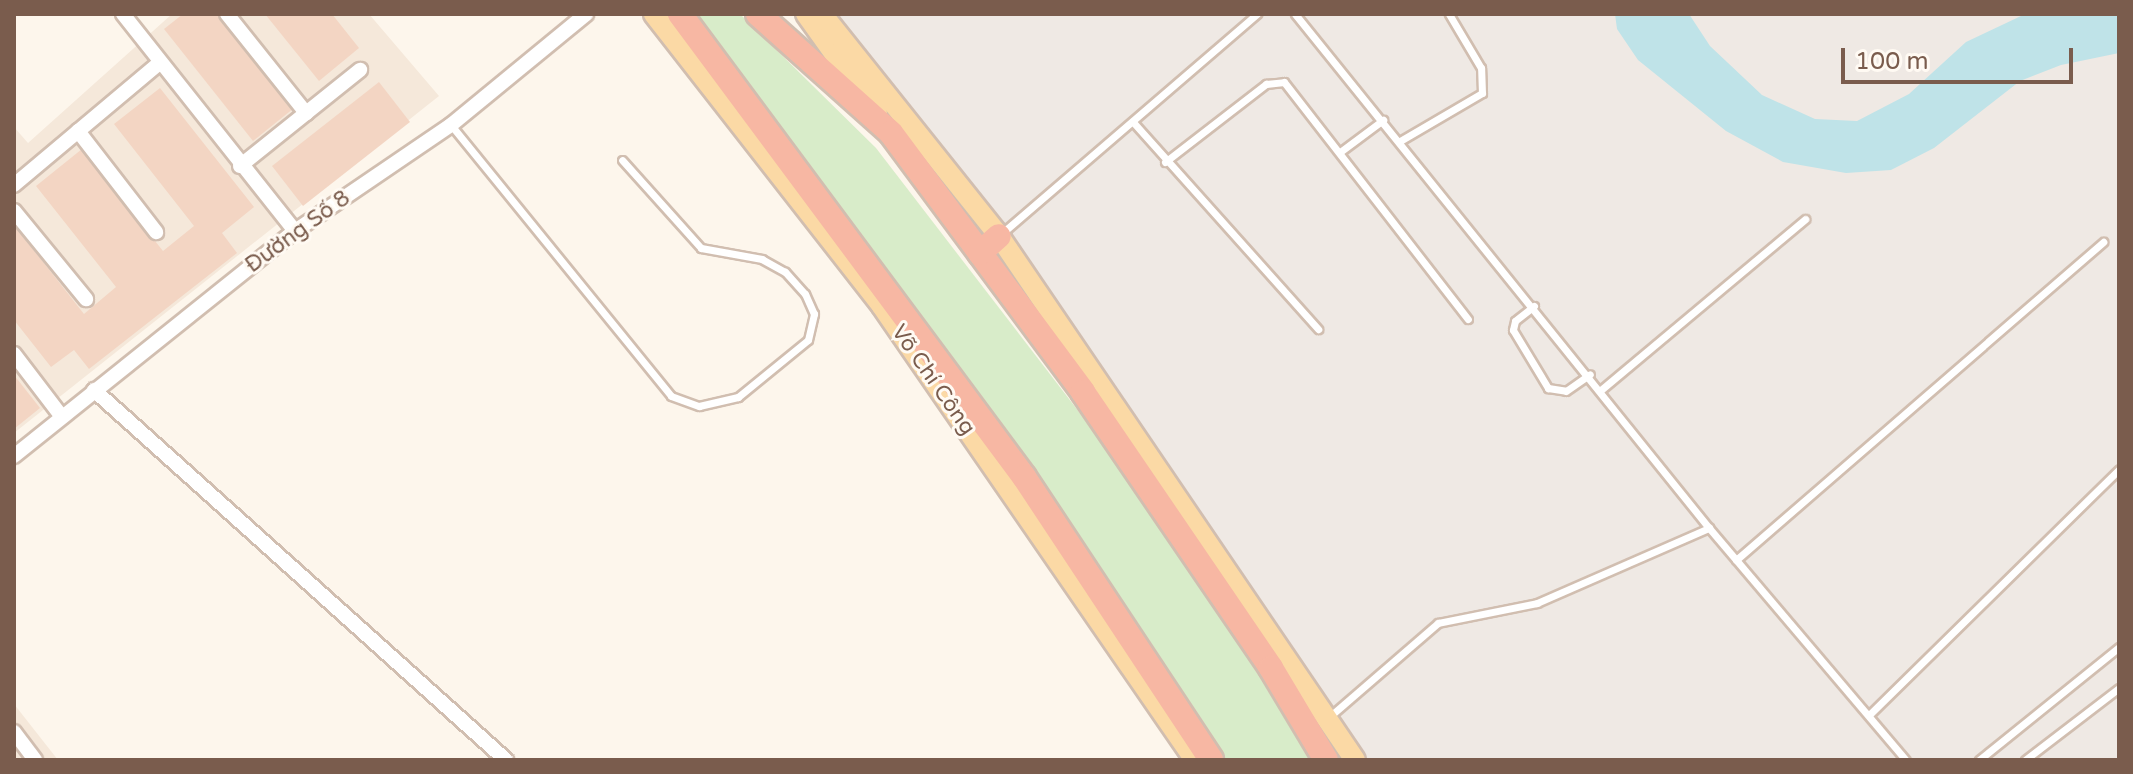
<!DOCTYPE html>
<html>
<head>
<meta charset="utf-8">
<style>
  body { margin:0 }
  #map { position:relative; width:2133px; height:774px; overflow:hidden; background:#fdf6ec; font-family:"Varela Round",sans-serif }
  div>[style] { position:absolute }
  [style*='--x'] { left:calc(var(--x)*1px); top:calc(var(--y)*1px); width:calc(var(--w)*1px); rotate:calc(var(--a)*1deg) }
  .residential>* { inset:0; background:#f5e8da }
  .industrial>* { inset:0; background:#efe9e4 }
  .green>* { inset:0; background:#d8ecc9 }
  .water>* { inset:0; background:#bfe3e8 }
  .building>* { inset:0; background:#f3d5c3 }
  .roads { filter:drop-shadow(2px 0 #d1beb0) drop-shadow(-2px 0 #d1beb0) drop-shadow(0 2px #d1beb0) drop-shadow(0 -2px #d1beb0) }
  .lane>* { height:7px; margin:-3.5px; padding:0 3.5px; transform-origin:3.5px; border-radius:3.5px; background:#fff }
  .street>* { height:14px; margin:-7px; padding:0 7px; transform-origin:7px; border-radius:7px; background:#fff }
  .primary>* { height:20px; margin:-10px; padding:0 10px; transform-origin:10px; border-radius:10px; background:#fbd9a5 }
  .highway>* { height:24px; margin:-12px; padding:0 12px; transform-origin:12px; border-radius:12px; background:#f7b7a3 }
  span { translate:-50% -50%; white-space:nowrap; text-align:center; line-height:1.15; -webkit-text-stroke:6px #fffaf3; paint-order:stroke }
  .street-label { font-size:22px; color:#7a5c4d }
  .frame { position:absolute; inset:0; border:16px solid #7a5c4d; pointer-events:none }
  .scale { position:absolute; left:1841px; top:48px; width:232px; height:36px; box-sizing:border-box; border:4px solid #7a5c4d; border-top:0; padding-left:10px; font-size:24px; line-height:28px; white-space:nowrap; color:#7a5c4d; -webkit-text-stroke:6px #fffaf3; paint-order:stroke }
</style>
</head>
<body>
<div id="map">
  <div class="residential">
    <i style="clip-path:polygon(172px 14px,369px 14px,439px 96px,14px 433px,14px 127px,28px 143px)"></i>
    <i style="clip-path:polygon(14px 704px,58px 760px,14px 760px)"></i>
  </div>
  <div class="industrial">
    <i style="clip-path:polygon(833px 14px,2119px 14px,2119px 760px,1368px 760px,987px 201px)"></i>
  </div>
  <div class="green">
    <i style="clip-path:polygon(697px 14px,740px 14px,876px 148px,1166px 525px,1319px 760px,1225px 760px,758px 109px)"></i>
  </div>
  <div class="water">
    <i style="clip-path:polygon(1615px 14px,1689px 14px,1710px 46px,1762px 95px,1815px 119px,1857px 121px,1909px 94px,1966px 42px,2021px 16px,2119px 14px,2119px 53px,2061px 65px,2020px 81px,1934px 148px,1891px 170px,1846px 173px,1783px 162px,1726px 131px,1638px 60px,1617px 29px)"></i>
  </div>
  <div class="building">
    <i style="clip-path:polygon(183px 14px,218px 14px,294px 108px,253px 141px,164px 29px)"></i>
    <i style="clip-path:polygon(265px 14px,332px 14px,359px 48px,319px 81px)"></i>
    <i style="clip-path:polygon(379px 82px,410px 122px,303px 206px,272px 166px)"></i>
    <i style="clip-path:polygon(160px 88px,254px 207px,222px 233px,237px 253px,89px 369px,74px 350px,51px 367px,14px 320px,14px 225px,84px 314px,116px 287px,36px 186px,82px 149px,163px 251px,194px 226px,114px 124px)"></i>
    <i style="clip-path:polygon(14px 375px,40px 408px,14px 429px)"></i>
  </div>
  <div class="roads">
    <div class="lane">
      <i style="--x:1295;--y:14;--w:660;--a:51.15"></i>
      <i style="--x:1709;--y:528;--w:304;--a:49.7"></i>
      <i style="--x:1133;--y:122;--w:278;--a:48.2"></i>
      <i style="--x:451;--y:125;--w:349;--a:50.9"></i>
      <i style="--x:671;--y:396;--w:30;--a:20"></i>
      <i style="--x:699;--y:406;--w:40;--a:-13"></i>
      <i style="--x:738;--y:397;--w:90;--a:-39.2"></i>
      <i style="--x:808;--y:340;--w:27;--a:-77"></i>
      <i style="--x:814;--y:314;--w:22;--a:-114"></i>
      <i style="--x:805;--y:294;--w:30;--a:-132"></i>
      <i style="--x:785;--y:272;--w:26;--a:-151"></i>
      <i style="--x:762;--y:259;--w:62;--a:-169.8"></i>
      <i style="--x:701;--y:248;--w:118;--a:-131.9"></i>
      <i style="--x:1400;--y:141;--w:95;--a:-30.3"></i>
      <i style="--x:1482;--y:93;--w:25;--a:-92"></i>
      <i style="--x:1481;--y:68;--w:63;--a:-120.7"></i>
      <i style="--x:1340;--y:152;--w:54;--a:-36.7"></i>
      <i style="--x:1165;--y:162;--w:128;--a:-37.7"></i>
      <i style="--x:1266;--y:84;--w:18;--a:-6"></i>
      <i style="--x:1284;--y:82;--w:300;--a:52.2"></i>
      <i style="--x:1001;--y:234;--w:338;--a:-40.7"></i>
      <i style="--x:1534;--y:306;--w:24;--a:142"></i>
      <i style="--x:1515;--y:321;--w:9;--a:103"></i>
      <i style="--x:1513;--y:330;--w:68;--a:58.9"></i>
      <i style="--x:1548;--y:388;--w:18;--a:9"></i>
      <i style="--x:1566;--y:391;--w:29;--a:-35"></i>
      <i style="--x:1602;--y:389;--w:265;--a:-39.9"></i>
      <i style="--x:1736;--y:560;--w:486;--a:-40.9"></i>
      <i style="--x:1870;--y:714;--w:349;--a:-44.5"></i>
      <i style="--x:1329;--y:717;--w:144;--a:-40.8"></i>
      <i style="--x:1438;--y:623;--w:101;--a:-11.4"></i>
      <i style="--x:1537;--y:603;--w:188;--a:-23.6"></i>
      <i style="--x:1979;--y:760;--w:180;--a:-38.9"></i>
      <i style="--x:2025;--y:760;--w:118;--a:-37.5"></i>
    </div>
    <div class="street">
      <i style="--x:123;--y:14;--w:277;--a:51.6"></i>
      <i style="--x:227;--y:14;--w:127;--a:51.4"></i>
      <i style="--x:78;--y:131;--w:128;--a:52.3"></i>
      <i style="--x:240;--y:166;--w:154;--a:-38.7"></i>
      <i style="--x:14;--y:185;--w:188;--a:-40"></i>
      <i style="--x:14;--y:211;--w:114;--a:50.7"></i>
      <i style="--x:14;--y:354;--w:79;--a:52.7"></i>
      <i style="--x:94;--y:390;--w:554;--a:41.93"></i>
      <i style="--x:14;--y:456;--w:360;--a:-38.7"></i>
      <i style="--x:295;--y:231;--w:189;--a:-34.2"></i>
      <i style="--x:451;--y:125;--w:175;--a:-39.4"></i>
      <i style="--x:14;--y:732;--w:35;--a:53"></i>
    </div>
    <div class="primary">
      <i style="--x:654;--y:14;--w:370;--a:52"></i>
      <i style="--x:882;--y:306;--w:551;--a:55.42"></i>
      <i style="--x:806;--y:14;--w:122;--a:54.4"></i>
      <i style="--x:822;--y:14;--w:284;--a:51.4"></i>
      <i style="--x:999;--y:236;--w:633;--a:55.81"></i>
    </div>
    <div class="highway">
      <i style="--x:680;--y:14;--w:577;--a:53.39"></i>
      <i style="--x:1024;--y:477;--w:339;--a:56.5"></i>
      <i style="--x:758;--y:14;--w:178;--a:41.8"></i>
      <i style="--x:891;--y:133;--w:322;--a:53.4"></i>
      <i style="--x:1083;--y:392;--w:334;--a:55.7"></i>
      <i style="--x:1271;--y:668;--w:107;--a:59.1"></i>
      <i style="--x:980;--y:253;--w:25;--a:-42"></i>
    </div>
  </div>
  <div class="street-label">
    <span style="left:298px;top:232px;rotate:-36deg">Đường Số 8</span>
    <span style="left:933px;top:380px;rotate:55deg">Võ Chí Công</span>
  </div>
  <div class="frame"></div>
  <div class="scale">100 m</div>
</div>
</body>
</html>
